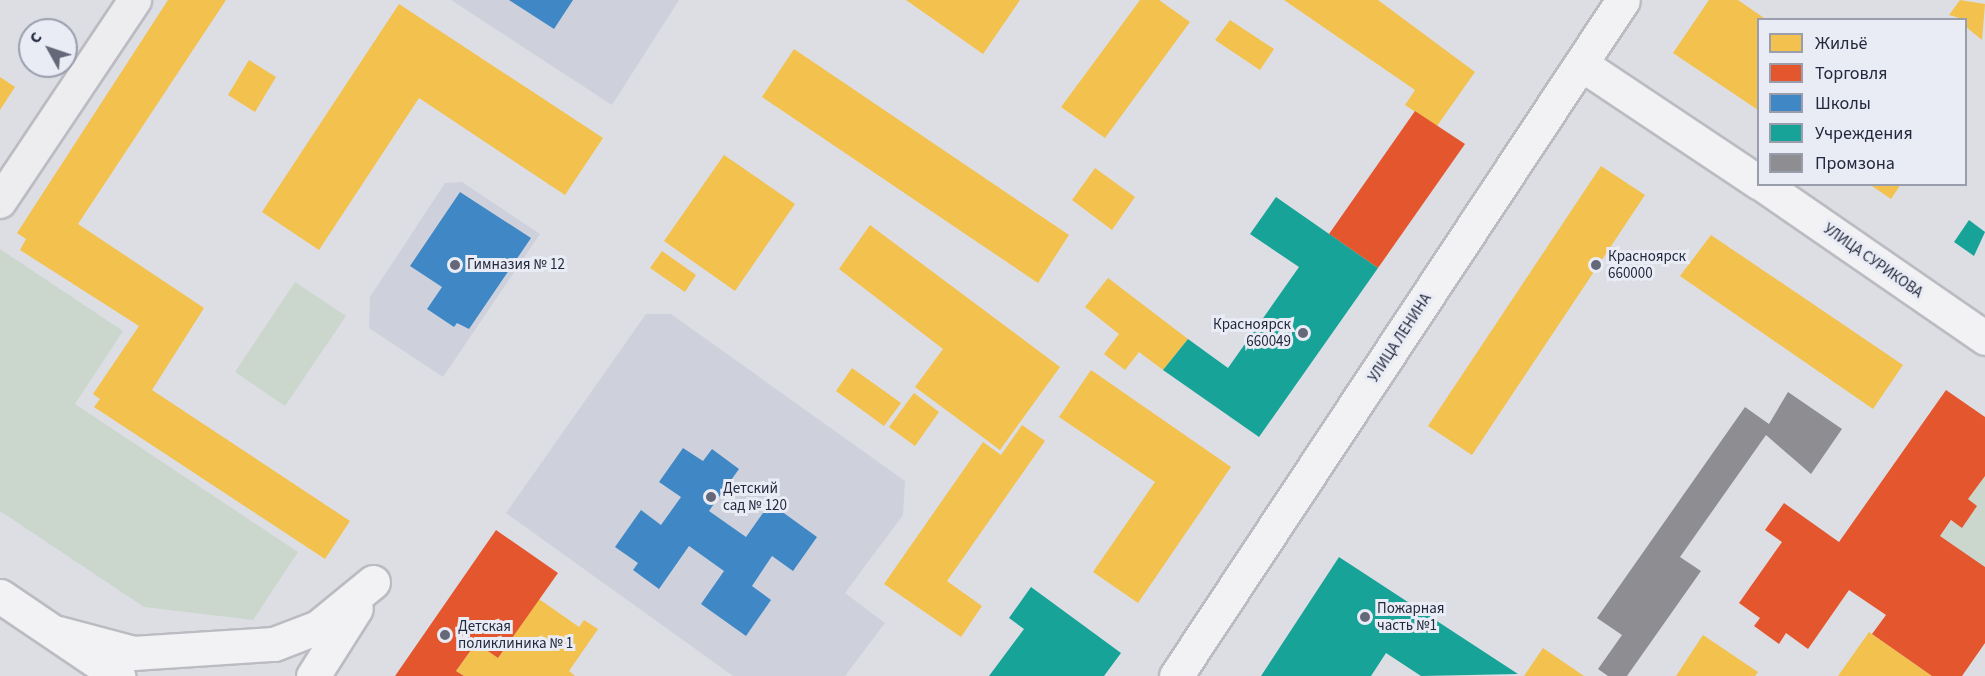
<!DOCTYPE html>
<html>
<head>
<meta charset="utf-8">
<style>
  body { margin:0 }
  #map { position:relative; width:1985px; height:676px; overflow:hidden; background:#dddee4; font-family:"Source Sans 3",sans-serif }
  div>[style] { position:absolute }
  [style*='--x'] { left:calc(var(--x)*1px); top:calc(var(--y)*1px); width:calc(var(--w)*1px); rotate:calc(var(--a)*1deg) }
  .built>* { inset:0; background:#ced1db }
  .green>* { inset:0; background:#cbd7cd }
  .homes>* { inset:0; background:#f2c14e }
  .shops>* { inset:0; background:#e4572e }
  .schools>* { inset:0; background:#3f88c5 }
  .public>* { inset:0; background:#17a398 }
  .industry>* { inset:0; background:#8d8d92 }
  .roads { filter:drop-shadow(2px 0 #bbbcc2) drop-shadow(-2px 0 #bbbcc2) drop-shadow(0 2px #bbbcc2) drop-shadow(0 -2px #bbbcc2) }
  .minor>* { height:32px; margin:-16px; padding:0 16px; transform-origin:16px; border-radius:16px; background:#ededf0 }
  .major>* { height:33px; margin:-16.5px; padding:0 16.5px; transform-origin:16.5px; border-radius:16.5px; background:#f2f2f4 }
  .highway>* { height:33px; margin:-16.5px; padding:0 16.5px; transform-origin:16.5px; border-radius:16.5px; background:#f2f2f4 }
  .dots>* { width:16px; height:16px; translate:-50% -50%; box-sizing:border-box; border:3px solid #eaecf5; border-radius:50% }
  span { translate:-50% -50%; white-space:nowrap; text-align:center; line-height:1.15; -webkit-text-stroke:6px #eaecf5; paint-order:stroke }
  .poi-label { font-size:15px; color:#23293e }
  .left { translate:0 -50%; text-align:left }
  .right { translate:-100% -50%; text-align:right }
  .street-label { font-size:15px; color:#23293e }
  .legend { position:absolute; left:1757px; top:18px; width:210px; height:168px; box-sizing:border-box; background:#eaecf5; border:2px solid #9a9eac; margin:0; padding:8px 10px; list-style:none; font-size:18px; color:#23293e }
  .legend li { display:flex; align-items:center; gap:12px; height:30px }
  .legend b { width:30px; border:2px solid #9a9eac }
  .north { position:absolute; left:18px; top:18px; width:60px; height:60px; box-sizing:border-box; background:#eaecf5; border:2px solid #9a9eac; border-radius:50%; rotate:310deg; font-size:16px; font-weight:700; line-height:24px; text-align:center; color:#23293e }
  .north::after { content:''; display:block; margin:auto; width:21px; height:27px; background:#646878; clip-path:polygon(50% 0,100% 100%,50% 72%,0 100%) }
</style>
</head>
<body>
<div id="map">
  <div class="built">
    <i style="clip-path:polygon(451px 0,679px 0,612px 105px)"></i>
    <i style="clip-path:polygon(462px 182px,540px 234px,443px 377px,369px 328px,370px 297px,445px 183px)"></i>
    <i style="clip-path:polygon(646px 314px,671px 314px,905px 481px,903px 515px,845px 593px,885px 623px,845px 676px,733px 676px,506px 513px)"></i>
  </div>
  <div class="green">
    <i style="clip-path:polygon(0 249px,123px 331px,75px 404px,298px 552px,253px 620px,144px 607px,0 511px)"></i>
    <i style="clip-path:polygon(295px 282px,346px 316px,285px 406px,235px 372px)"></i>
    <i style="clip-path:polygon(1985px 476px,1985px 567px,1940px 536px)"></i>
  </div>
  <div class="homes">
    <i style="clip-path:polygon(168px 0,226px 0,78px 224px,204px 308px,152px 390px,350px 521px,325px 559px,94px 407px,100px 399px,93px 394px,139px 326px,20px 250px,26px 239px,17px 233px)"></i>
    <i style="clip-path:polygon(906px 0,1020px 0,983px 54px)"></i>
    <i style="clip-path:polygon(1140px 0,1159px 0,1190px 22px,1105px 138px,1061px 107px)"></i>
    <i style="clip-path:polygon(1284px 0,1378px 0,1475px 72px,1437px 126px,1405px 105px,1415px 90px)"></i>
    <i style="clip-path:polygon(1709px 0,1738px 0,1767px 20px,1758px 20px,1758px 110px,1673px 53px)"></i>
    <i style="clip-path:polygon(1960px 0,1985px 4px,1982px 40px,1966px 27px,1966px 20px,1949px 15px)"></i>
    <i style="clip-path:polygon(399px 4px,603px 138px,565px 195px,419px 98px,319px 250px,262px 212px)"></i>
    <i style="clip-path:polygon(1230px 20px,1274px 49px,1260px 70px,1215px 40px)"></i>
    <i style="clip-path:polygon(794px 49px,1069px 235px,1038px 283px,762px 97px)"></i>
    <i style="clip-path:polygon(249px 60px,276px 77px,255px 112px,228px 95px)"></i>
    <i style="clip-path:polygon(0 77px,15px 87px,0 110px)"></i>
    <i style="clip-path:polygon(724px 155px,795px 204px,735px 291px,664px 241px)"></i>
    <i style="clip-path:polygon(1601px 166px,1645px 195px,1472px 455px,1428px 426px)"></i>
    <i style="clip-path:polygon(1095px 168px,1135px 197px,1112px 230px,1072px 200px)"></i>
    <i style="clip-path:polygon(1869px 184px,1901px 184px,1891px 199px)"></i>
    <i style="clip-path:polygon(870px 225px,1060px 367px,1000px 450px,915px 387px,943px 349px,839px 269px)"></i>
    <i style="clip-path:polygon(1711px 235px,1903px 365px,1873px 409px,1680px 276px)"></i>
    <i style="clip-path:polygon(662px 251px,696px 275px,685px 292px,650px 268px)"></i>
    <i style="clip-path:polygon(1108px 278px,1188px 339px,1163px 370px,1139px 352px,1125px 370px,1104px 354px,1119px 334px,1085px 307px)"></i>
    <i style="clip-path:polygon(852px 368px,901px 403px,884px 426px,836px 391px)"></i>
    <i style="clip-path:polygon(1091px 370px,1231px 467px,1138px 603px,1093px 572px,1155px 482px,1059px 417px)"></i>
    <i style="clip-path:polygon(914px 393px,939px 412px,915px 446px,889px 427px)"></i>
    <i style="clip-path:polygon(1022px 425px,1045px 441px,947px 581px,982px 606px,961px 637px,884px 584px,983px 442px,1001px 455px)"></i>
    <i style="clip-path:polygon(539px 599px,579px 627px,584px 620px,598px 629px,569px 671px,575px 676px,464px 676px,456px 671px,476px 643px,498px 658px)"></i>
    <i style="clip-path:polygon(1869px 632px,1872px 634px,1932px 676px,1838px 676px)"></i>
    <i style="clip-path:polygon(1703px 635px,1758px 672px,1755px 676px,1676px 676px)"></i>
    <i style="clip-path:polygon(1543px 648px,1584px 676px,1524px 676px)"></i>
  </div>
  <div class="shops">
    <i style="clip-path:polygon(1415px 111px,1465px 144px,1378px 268px,1329px 234px)"></i>
    <i style="clip-path:polygon(1946px 390px,1985px 417px,1985px 476px,1968px 499px,1977px 506px,1962px 528px,1951px 520px,1940px 536px,1985px 567px,1985px 643px,1962px 676px,1932px 676px,1872px 634px,1886px 615px,1849px 590px,1808px 649px,1786px 633px,1779px 644px,1754px 626px,1760px 618px,1739px 603px,1782px 542px,1765px 530px,1784px 503px,1839px 542px)"></i>
    <i style="clip-path:polygon(496px 530px,558px 573px,498px 658px,476px 643px,456px 671px,464px 676px,395px 676px)"></i>
  </div>
  <div class="schools">
    <i style="clip-path:polygon(509px 0,573px 0,554px 29px)"></i>
    <i style="clip-path:polygon(460px 192px,531px 238px,469px 329px,457px 323px,454px 327px,427px 309px,442px 287px,410px 266px)"></i>
    <i style="clip-path:polygon(683px 448px,703px 461px,712px 449px,739px 469px,709px 511px,746px 537px,770px 503px,817px 537px,793px 571px,772px 556px,752px 586px,771px 600px,746px 636px,701px 604px,724px 571px,689px 546px,659px 589px,633px 570px,638px 563px,615px 547px,641px 510px,661px 525px,681px 497px,659px 482px)"></i>
  </div>
  <div class="public">
    <i style="clip-path:polygon(1276px 197px,1378px 268px,1259px 437px,1163px 370px,1188px 339px,1228px 368px,1299px 267px,1250px 234px)"></i>
    <i style="clip-path:polygon(1969px 220px,1985px 232px,1974px 256px,1954px 242px)"></i>
    <i style="clip-path:polygon(1339px 557px,1518px 674px,1421px 676px,1386px 653px,1371px 676px,1261px 676px)"></i>
    <i style="clip-path:polygon(1031px 587px,1121px 653px,1104px 676px,989px 676px,1024px 629px,1009px 618px)"></i>
  </div>
  <div class="industry">
    <i style="clip-path:polygon(1788px 392px,1842px 429px,1811px 474px,1766px 435px,1680px 557px,1701px 571px,1627px 676px,1608px 676px,1598px 669px,1622px 635px,1597px 618px,1745px 407px,1769px 424px)"></i>
  </div>
  <div class="roads">
    <div class="minor">
      <i style="--x:0;--y:202;--w:243;--a:-56.2"></i>
    </div>
    <div class="major">
      <i style="--x:1581;--y:64;--w:213;--a:33.7"></i>
      <i style="--x:1762;--y:184;--w:271;--a:34.6"></i>
      <i style="--x:58;--y:633;--w:78;--a:14.9"></i>
      <i style="--x:133;--y:653;--w:141;--a:-3.7"></i>
      <i style="--x:274;--y:644;--w:47;--a:-21.1"></i>
      <i style="--x:318;--y:627;--w:71;--a:-39.3"></i>
      <i style="--x:313;--y:676;--w:80;--a:-57.7"></i>
      <i style="--x:1176;--y:676;--w:810;--a:-56.53"></i>
    </div>
    <div class="highway">
      <i style="--x:0;--y:596;--w:143;--a:34.1"></i>
    </div>
  </div>
  <div class="dots">
    <i style="left:455px;top:265px;background:#646878"></i>
    <i style="left:1596px;top:265px;background:#646878"></i>
    <i style="left:1303px;top:333px;background:#646878"></i>
    <i style="left:711px;top:497px;background:#646878"></i>
    <i style="left:1365px;top:617px;background:#646878"></i>
    <i style="left:445px;top:635px;background:#646878"></i>
  </div>
  <div class="poi-label">
    <span class="left" style="left:1608px;top:265px">Красноярск<br>660000</span>
    <span class="left" style="left:467px;top:265px">Гимназия № 12</span>
    <span class="right" style="left:1291px;top:333px">Красноярск<br>660049</span>
    <span class="left" style="left:723px;top:497px">Детский<br>сад № 120</span>
    <span class="left" style="left:1377px;top:617px">Пожарная<br>часть №1</span>
    <span class="left" style="left:458px;top:635px">Детская<br>поликлиника № 1</span>
  </div>
  <div class="street-label">
    <span style="left:1873px;top:261px;rotate:35deg">УЛИЦА СУРИКОВА</span>
    <span style="left:1400px;top:338px;rotate:-57deg">УЛИЦА ЛЕНИНА</span>
  </div>
  <ul class="legend">
  <li><b style="height:16px;background:#f2c14e"></b>Жильё</li>
  <li><b style="height:16px;background:#e4572e"></b>Торговля</li>
  <li><b style="height:16px;background:#3f88c5"></b>Школы</li>
  <li><b style="height:16px;background:#17a398"></b>Учреждения</li>
  <li><b style="height:16px;background:#8d8d92"></b>Промзона</li>
  </ul>
  <div class="north">С</div>
</div>
</body>
</html>
